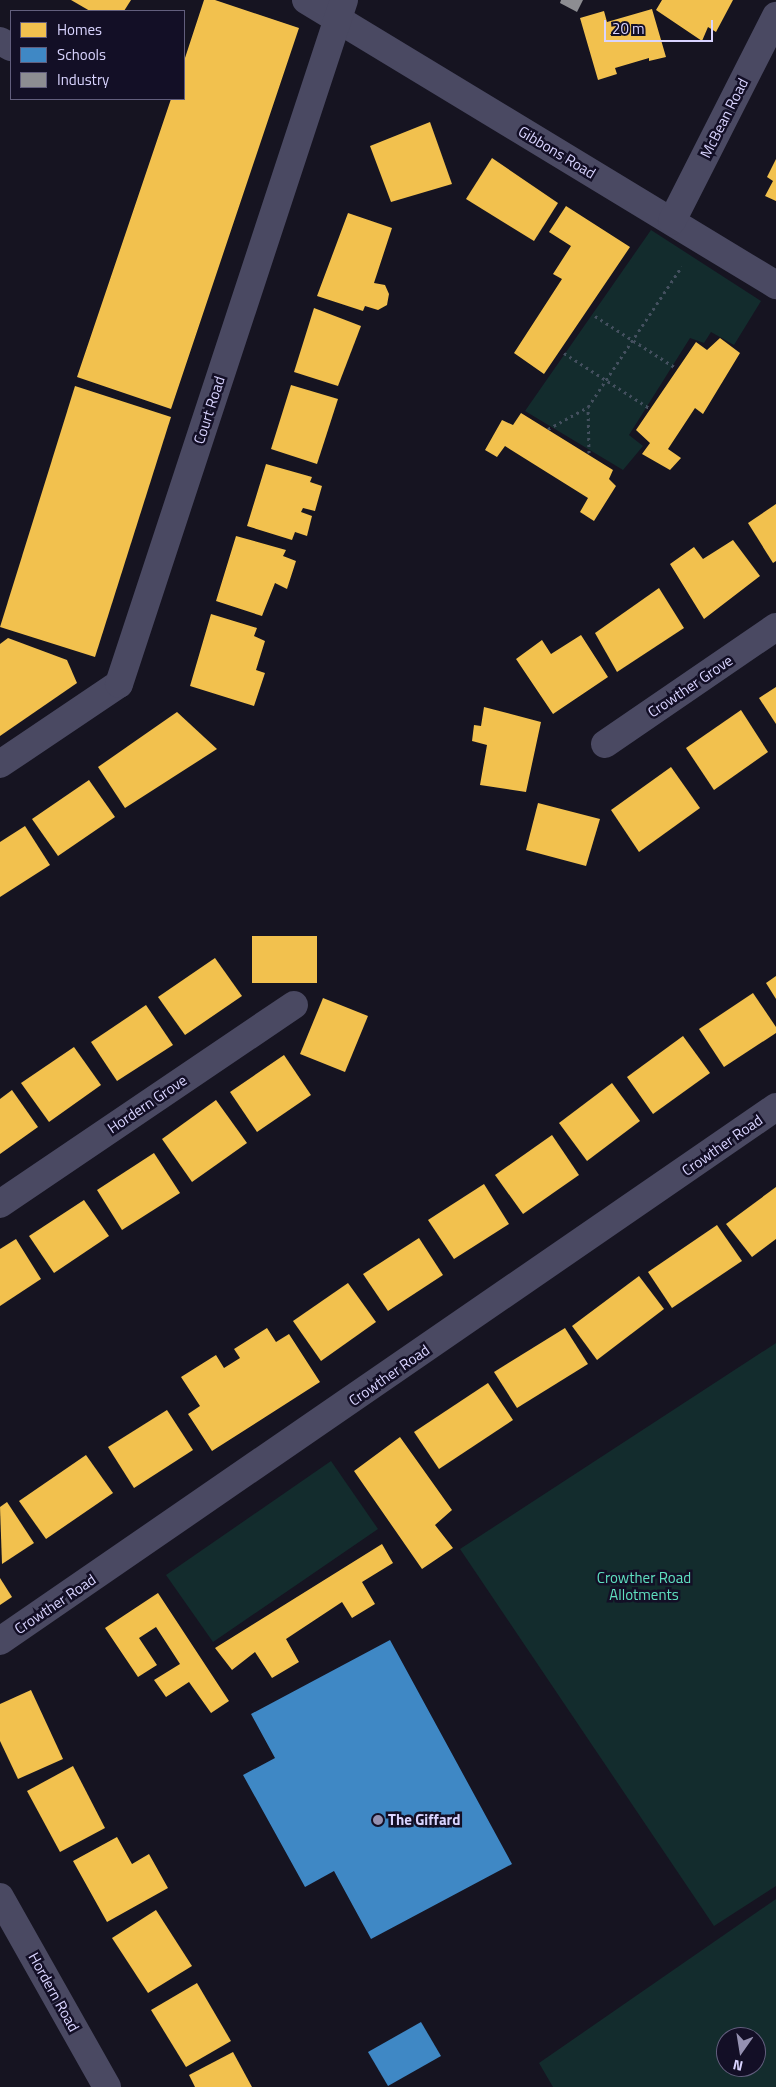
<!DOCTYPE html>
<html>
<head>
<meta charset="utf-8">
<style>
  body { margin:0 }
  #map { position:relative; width:776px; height:2087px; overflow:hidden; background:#161421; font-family:"Titillium Web",sans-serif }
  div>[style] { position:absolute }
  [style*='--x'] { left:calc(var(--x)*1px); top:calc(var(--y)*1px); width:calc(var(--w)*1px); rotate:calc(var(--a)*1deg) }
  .green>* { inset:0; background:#132c2d }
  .homes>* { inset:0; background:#f2c14e }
  .schools>* { inset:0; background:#3f88c5 }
  .industry>* { inset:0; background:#8d8d92 }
  .path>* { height:3px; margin-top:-1.5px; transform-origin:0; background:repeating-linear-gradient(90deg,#44505f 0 2.5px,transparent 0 6.5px) }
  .minor>* { height:28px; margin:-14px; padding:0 14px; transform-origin:14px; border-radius:14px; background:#4a4962 }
  .dots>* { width:14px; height:14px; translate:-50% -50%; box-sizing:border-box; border:2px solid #130f26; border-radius:50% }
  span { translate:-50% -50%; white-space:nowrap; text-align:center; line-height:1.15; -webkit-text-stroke:5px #130f26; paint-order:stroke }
  .street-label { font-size:15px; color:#d9d4ff }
  .park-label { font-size:15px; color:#5fe0c0 }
  .poi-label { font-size:15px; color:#d9d4ff; font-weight:700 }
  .left { translate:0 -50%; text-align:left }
  .legend { position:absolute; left:10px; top:10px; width:175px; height:90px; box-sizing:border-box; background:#130f26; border:1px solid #625e7d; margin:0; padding:6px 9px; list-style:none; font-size:15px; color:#d9d4ff }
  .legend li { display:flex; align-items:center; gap:10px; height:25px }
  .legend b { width:25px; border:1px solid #625e7d }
  .north { position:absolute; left:716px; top:2027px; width:50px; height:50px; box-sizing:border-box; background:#130f26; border:1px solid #625e7d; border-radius:50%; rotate:193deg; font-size:14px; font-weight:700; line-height:20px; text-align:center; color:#d9d4ff }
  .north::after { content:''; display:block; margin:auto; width:18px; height:22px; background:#9591b1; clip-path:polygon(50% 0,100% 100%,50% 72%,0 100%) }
  .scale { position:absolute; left:604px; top:20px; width:109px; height:22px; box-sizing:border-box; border:2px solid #d9d4ff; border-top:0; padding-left:6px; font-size:15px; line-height:18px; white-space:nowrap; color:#d9d4ff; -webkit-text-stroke:4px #130f26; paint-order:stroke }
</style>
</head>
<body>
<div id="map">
  <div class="green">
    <i style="clip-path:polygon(651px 230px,761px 301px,734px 345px,711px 332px,704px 343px,690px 338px,629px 435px,643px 446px,623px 470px,525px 411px)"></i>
    <i style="clip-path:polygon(776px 1343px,776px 1886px,714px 1926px,460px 1549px)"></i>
    <i style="clip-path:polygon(331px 1461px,378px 1529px,213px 1642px,166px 1575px)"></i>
    <i style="clip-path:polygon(evenodd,776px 1899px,776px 2087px,553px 2087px,539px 2063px,776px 1899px,726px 2037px,756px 2037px,756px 2067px,726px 2067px,726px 2037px)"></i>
  </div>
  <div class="homes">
    <i style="clip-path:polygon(71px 0,131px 0,124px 11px,90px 11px)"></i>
    <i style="clip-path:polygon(204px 0,215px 0,299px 28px,171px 409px,77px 377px,171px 99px,184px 99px,184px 61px)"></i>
    <i style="clip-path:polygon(662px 0,733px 0,716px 32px,708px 27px,702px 41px,656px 10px)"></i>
    <i style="clip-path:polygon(652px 9px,666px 57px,649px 61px,649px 58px,615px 68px,617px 74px,598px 80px,580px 18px,604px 11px,607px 22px)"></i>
    <i style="clip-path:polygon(430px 122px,452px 184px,391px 202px,370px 146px)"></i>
    <i style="clip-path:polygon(492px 158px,558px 203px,534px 241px,466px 199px)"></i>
    <i style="clip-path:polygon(776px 159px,776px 201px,765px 196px,773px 181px,767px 177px)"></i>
    <i style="clip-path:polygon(566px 206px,630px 247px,544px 374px,514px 353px,562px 279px,553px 274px,571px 246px,549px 232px)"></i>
    <i style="clip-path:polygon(348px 213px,392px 228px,374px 283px,385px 285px,389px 294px,387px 305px,378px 310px,365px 306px,363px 311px,317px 296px)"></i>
    <i style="clip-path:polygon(314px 308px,361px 326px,338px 386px,294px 372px)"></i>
    <i style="clip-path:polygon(720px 338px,740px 353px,703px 414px,695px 408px,668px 449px,681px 458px,670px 470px,642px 454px,650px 443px,636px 430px,696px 342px,707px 350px)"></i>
    <i style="clip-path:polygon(291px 385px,338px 399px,317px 464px,271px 449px)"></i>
    <i style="clip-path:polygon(75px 386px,171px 417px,95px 657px,0 627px)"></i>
    <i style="clip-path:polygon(521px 413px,613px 470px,609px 479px,616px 486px,594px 521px,580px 512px,588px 498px,505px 446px,497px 457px,485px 450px,502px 420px,513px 425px)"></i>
    <i style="clip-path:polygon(266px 464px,312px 477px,310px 482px,322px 486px,315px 511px,303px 508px,301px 512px,312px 516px,307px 536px,295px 532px,292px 540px,247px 526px)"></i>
    <i style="clip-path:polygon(776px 504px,776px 561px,773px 563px,748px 523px)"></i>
    <i style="clip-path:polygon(236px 536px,286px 550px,283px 556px,296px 561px,287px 589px,275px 583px,262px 616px,216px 601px)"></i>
    <i style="clip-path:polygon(733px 540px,760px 576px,704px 619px,670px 564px,694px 547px,703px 559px)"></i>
    <i style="clip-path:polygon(659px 588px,684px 628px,617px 672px,595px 633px)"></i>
    <i style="clip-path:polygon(211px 614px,257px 628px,254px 636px,265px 641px,256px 670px,265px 673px,254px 706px,190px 686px)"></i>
    <i style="clip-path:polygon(581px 635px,608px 677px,553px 714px,516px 659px,542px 640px,551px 654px)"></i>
    <i style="clip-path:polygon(8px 638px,67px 660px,77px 683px,0 736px,0 644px)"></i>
    <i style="clip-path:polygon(776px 687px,776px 724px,759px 698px)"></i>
    <i style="clip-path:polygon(484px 707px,541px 722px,526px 792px,480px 785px,487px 745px,472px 741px,474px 725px,481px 726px)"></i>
    <i style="clip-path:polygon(741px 710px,768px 752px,714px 790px,686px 748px)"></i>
    <i style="clip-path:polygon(177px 712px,217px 749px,125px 808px,98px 767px)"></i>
    <i style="clip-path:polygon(671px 767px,700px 808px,639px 852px,611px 810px)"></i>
    <i style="clip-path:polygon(89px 780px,115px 817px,58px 856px,32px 819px)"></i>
    <i style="clip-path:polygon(538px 803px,600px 819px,586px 866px,526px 850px)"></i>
    <i style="clip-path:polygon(25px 826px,50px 865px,0 897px,0 842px)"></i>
    <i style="clip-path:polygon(252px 936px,317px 936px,317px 983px,252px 983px)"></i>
    <i style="clip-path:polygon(215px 958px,242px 996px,185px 1035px,158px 997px)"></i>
    <i style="clip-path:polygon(776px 976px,776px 999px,766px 983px)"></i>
    <i style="clip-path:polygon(753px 993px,776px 1027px,776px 1033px,724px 1067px,699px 1029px)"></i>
    <i style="clip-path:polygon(323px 998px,368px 1016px,345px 1072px,300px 1054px)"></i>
    <i style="clip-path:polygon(146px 1005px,173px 1045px,117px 1081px,91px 1042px)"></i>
    <i style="clip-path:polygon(683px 1036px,710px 1073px,653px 1114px,627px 1077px)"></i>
    <i style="clip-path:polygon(74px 1047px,101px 1085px,49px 1122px,21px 1083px)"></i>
    <i style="clip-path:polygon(284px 1055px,311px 1095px,257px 1132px,230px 1092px)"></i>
    <i style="clip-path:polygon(612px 1083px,640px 1121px,587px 1161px,559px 1123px)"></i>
    <i style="clip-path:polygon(12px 1090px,38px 1127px,0 1154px,0 1099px)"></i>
    <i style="clip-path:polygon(216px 1100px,247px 1143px,192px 1182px,162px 1139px)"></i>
    <i style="clip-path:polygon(552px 1135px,579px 1175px,523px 1214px,495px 1175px)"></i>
    <i style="clip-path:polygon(154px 1153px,180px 1193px,122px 1230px,97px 1190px)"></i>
    <i style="clip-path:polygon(484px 1184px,509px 1224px,454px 1259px,428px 1220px)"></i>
    <i style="clip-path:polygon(776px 1187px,776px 1239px,752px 1257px,726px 1224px)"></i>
    <i style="clip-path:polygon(84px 1200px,109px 1236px,54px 1273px,29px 1236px)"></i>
    <i style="clip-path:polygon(717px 1225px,742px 1261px,672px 1308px,648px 1272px)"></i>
    <i style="clip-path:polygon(419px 1238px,443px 1275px,388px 1311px,363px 1274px)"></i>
    <i style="clip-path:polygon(16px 1239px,41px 1279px,0 1306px,0 1249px)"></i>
    <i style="clip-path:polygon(639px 1276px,664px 1309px,597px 1360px,572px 1326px)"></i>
    <i style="clip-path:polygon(348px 1283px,376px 1322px,321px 1361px,293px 1321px)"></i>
    <i style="clip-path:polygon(267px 1328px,276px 1342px,289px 1334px,320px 1382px,212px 1451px,188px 1414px,200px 1406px,181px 1377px,216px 1355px,224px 1368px,240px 1358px,234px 1349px)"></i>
    <i style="clip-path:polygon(565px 1328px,588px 1364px,517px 1408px,494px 1372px)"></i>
    <i style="clip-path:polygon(488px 1383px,513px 1420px,439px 1469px,414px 1432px)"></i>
    <i style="clip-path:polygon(167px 1410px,193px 1450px,134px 1488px,108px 1447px)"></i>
    <i style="clip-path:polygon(400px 1437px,452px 1510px,435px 1525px,453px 1548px,422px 1569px,354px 1471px)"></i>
    <i style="clip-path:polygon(86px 1455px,113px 1493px,46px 1539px,19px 1501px)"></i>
    <i style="clip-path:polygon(7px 1502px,34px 1543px,2px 1564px,0 1507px)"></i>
    <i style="clip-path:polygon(382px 1544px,393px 1563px,362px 1582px,375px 1604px,352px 1618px,342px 1602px,286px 1639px,299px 1662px,272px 1678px,255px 1652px,232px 1670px,215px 1648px)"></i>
    <i style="clip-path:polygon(0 1578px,12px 1597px,0 1605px)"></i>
    <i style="clip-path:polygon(158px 1593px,229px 1701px,211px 1713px,189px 1682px,166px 1697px,154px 1680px,180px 1664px,156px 1627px,139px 1638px,157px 1665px,138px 1677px,105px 1628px)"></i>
    <i style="clip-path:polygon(31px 1690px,63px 1759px,18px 1779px,0 1741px,0 1704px)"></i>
    <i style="clip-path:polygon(73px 1766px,105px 1828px,60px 1852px,27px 1791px)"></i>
    <i style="clip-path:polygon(117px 1837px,132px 1864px,149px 1854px,168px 1888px,107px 1922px,73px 1861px)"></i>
    <i style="clip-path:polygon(156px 1910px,192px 1966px,148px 1993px,112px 1938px)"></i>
    <i style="clip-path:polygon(197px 1983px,231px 2041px,186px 2067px,151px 2010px)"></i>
    <i style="clip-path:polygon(233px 2052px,252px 2087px,195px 2087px,189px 2075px)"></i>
  </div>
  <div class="schools">
    <i style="clip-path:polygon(390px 1640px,512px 1864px,371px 1939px,334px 1871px,305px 1887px,243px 1775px,275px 1758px,251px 1714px)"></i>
    <i style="clip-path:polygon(421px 2022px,441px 2056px,388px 2086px,368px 2052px)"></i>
  </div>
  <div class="industry">
    <i style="clip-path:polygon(561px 0,583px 0,577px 12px,560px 3px)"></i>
  </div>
  <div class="path">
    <i style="--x:595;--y:316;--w:96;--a:32.7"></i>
    <i style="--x:564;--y:353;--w:101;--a:32.9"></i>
    <i style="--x:548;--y:429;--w:46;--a:-28.8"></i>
    <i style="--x:589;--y:453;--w:46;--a:-91.2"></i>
    <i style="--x:588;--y:407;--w:169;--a:-56.3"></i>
  </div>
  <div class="minor">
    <i style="--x:306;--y:0;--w:550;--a:31.23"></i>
    <i style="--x:0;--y:41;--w:13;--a:29"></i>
    <i style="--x:672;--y:221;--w:230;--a:-63.1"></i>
    <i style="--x:605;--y:744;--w:207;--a:-34.4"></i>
    <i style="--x:0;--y:764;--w:143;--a:-33.9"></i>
    <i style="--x:119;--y:684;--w:720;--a:-71.79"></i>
    <i style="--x:0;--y:1204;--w:355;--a:-34.1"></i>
    <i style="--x:0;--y:1641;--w:942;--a:-34.53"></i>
    <i style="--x:0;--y:1897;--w:218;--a:60.6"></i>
  </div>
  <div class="dots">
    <i style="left:378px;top:1820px;background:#9591b1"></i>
  </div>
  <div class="street-label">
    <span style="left:724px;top:118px;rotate:-63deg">McBean Road</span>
    <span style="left:557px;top:152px;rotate:31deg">Gibbons Road</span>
    <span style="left:209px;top:410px;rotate:-72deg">Court Road</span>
    <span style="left:690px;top:686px;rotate:-34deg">Crowther Grove</span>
    <span style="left:147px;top:1104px;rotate:-34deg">Hordern Grove</span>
    <span style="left:722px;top:1145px;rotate:-35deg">Crowther Road</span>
    <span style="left:389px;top:1375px;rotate:-35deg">Crowther Road</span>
    <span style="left:55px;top:1604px;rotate:-34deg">Crowther Road</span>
    <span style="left:54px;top:1992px;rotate:61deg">Hordern Road</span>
  </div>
  <div class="park-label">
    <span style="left:644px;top:1586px">Crowther Road<br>Allotments</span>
  </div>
  <div class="poi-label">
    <span class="left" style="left:388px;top:1820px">The Giffard</span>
  </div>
  <ul class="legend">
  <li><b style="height:14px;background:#f2c14e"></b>Homes</li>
  <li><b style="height:14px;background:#3f88c5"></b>Schools</li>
  <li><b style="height:14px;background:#8d8d92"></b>Industry</li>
  </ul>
  <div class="north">N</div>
  <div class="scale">20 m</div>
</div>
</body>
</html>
